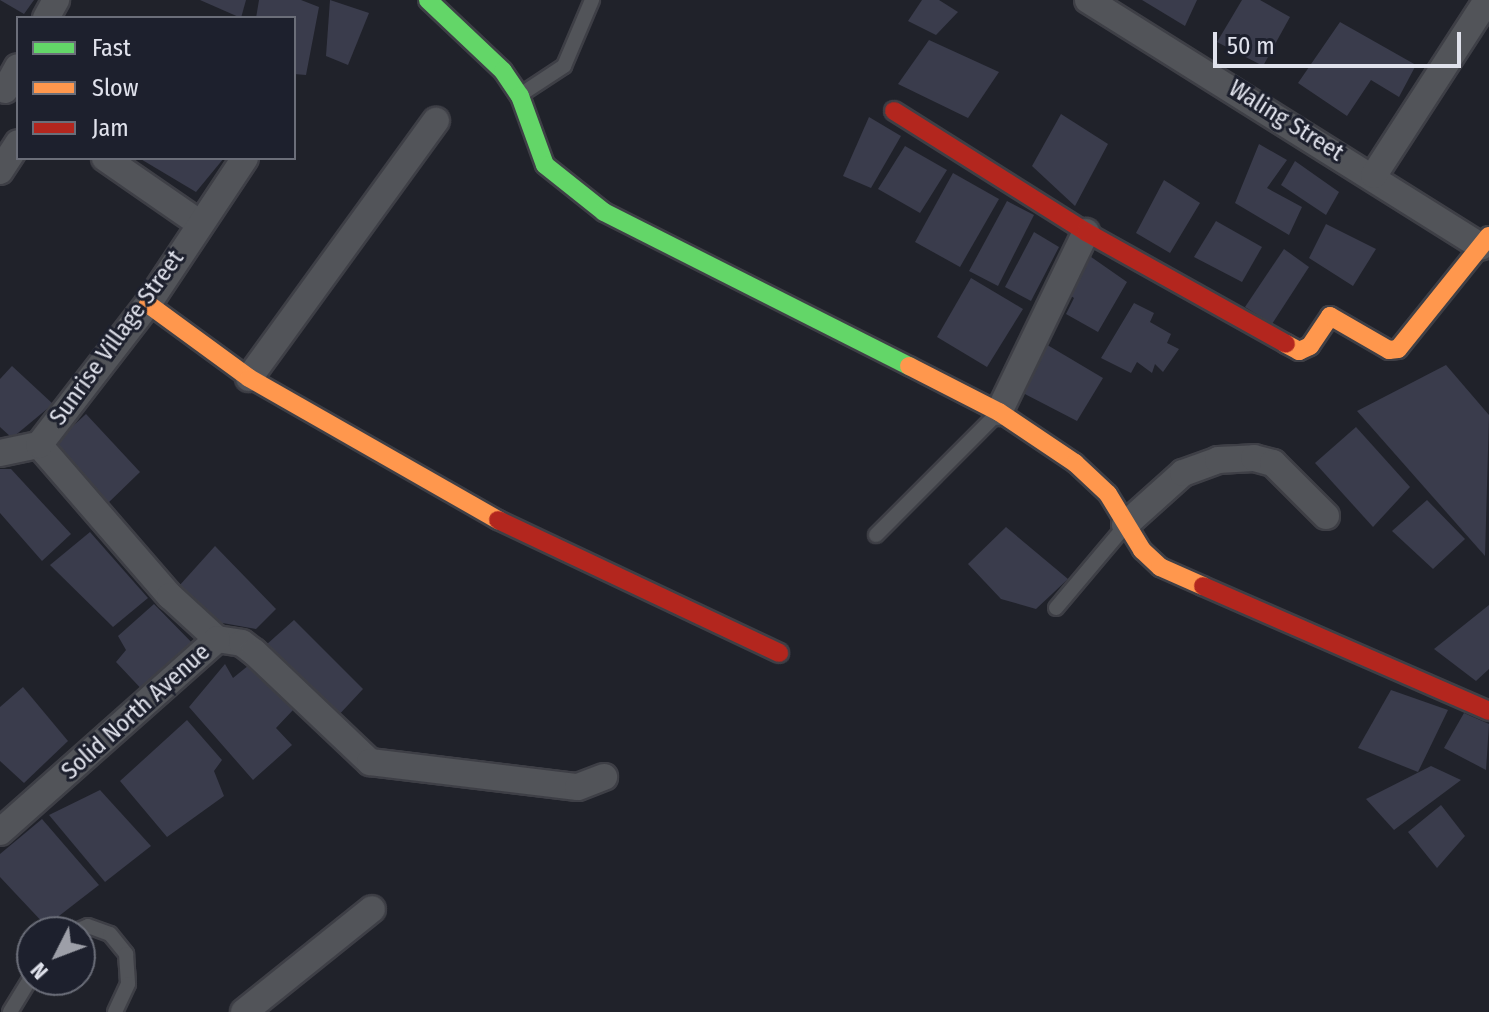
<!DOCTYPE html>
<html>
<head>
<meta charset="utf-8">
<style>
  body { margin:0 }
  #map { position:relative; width:1489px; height:1012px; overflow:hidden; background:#20222a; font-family:"Fira Sans Condensed",sans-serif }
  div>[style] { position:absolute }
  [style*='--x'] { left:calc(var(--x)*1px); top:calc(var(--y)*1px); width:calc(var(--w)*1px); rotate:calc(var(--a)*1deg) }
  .building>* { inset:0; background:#3a3c4c }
  .roads { filter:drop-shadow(2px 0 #3e3f46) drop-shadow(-2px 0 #3e3f46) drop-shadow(0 2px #3e3f46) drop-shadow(0 -2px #3e3f46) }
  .lane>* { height:14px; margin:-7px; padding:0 7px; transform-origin:7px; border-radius:7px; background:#525459 }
  .street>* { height:26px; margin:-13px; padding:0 13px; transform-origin:13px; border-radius:13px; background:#525459 }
  .fast>* { height:18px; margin:-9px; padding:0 9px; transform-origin:9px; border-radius:9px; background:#63d668 }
  .slow>* { height:18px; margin:-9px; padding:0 9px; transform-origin:9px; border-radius:9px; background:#ff974d }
  .jam>* { height:18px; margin:-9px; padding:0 9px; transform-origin:9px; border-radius:9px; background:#b3261e }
  span { translate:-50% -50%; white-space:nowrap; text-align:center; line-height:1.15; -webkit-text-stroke:6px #1d202d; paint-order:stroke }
  .street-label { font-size:24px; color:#e0e2ec }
  .legend { position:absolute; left:16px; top:16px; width:280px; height:144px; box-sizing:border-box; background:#1d202d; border:2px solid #6b6e79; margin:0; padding:10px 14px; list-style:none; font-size:24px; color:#e0e2ec }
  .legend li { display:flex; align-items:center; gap:16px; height:40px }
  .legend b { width:40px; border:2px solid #6b6e79 }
  .north { position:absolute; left:16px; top:916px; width:80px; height:80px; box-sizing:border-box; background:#1d202d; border:2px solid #6b6e79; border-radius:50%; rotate:228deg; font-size:22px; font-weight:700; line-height:32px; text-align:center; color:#e0e2ec }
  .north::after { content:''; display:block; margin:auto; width:28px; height:36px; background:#9d9fa8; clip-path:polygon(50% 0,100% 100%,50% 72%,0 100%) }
  .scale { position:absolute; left:1213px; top:32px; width:248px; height:36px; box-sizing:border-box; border:4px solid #e0e2ec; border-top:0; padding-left:10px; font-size:24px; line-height:28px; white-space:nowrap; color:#e0e2ec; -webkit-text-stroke:6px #1d202d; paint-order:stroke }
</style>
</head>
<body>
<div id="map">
  <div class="building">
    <i style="clip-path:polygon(0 0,34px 0,24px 14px)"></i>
    <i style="clip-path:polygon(200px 0,246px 0,241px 18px)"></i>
    <i style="clip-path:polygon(259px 0,301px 0,319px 7px,306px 75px,294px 74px,294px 18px,256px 18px)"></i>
    <i style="clip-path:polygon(330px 0,369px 13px,348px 65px,326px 56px)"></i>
    <i style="clip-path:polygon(922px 0,939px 0,958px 12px,936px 35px,908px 21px)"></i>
    <i style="clip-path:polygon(1142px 0,1197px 0,1185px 26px)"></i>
    <i style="clip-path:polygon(1242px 0,1260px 0,1290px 17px,1263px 66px,1217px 42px)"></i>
    <i style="clip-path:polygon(1340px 22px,1416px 65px,1399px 97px,1371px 80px,1347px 116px,1298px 83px)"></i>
    <i style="clip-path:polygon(929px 40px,999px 72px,968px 118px,898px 84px)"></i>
    <i style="clip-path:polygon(1061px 114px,1108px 144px,1075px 206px,1032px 166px)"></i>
    <i style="clip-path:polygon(869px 117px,901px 136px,871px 188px,843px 176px)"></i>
    <i style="clip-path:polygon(1259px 144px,1287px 160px,1267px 188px,1302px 207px,1289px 235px,1235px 203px)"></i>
    <i style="clip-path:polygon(905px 146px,947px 170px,920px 213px,878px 189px)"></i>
    <i style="clip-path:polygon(139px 158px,224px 158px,196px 192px)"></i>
    <i style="clip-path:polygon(1295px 161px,1339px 192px,1326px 215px,1281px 185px)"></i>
    <i style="clip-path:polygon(953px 173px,999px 199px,960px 267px,915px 242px)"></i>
    <i style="clip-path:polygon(1164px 180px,1200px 203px,1170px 253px,1136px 233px)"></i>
    <i style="clip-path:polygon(1007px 201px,1034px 215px,998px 286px,969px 271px)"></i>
    <i style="clip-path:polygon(1216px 221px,1262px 247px,1242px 282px,1194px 257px)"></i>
    <i style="clip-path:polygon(1326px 224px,1376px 249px,1353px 286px,1309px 258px)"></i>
    <i style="clip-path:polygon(1034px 232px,1059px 247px,1031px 301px,1005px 287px)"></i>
    <i style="clip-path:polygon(1284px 249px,1309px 267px,1272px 324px,1245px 307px)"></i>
    <i style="clip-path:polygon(1084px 252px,1127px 282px,1098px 332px,1066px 314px,1074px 298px,1061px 289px)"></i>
    <i style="clip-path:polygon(971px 278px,1023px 309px,987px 367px,937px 337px)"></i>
    <i style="clip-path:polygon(1134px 303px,1154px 313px,1150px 322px,1171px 334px,1167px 343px,1179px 349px,1163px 372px,1155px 364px,1152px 373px,1137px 362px,1131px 373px,1101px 358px)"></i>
    <i style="clip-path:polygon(1044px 343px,1103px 378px,1077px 421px,1021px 392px)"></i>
    <i style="clip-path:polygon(1446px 365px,1489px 415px,1485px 556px,1357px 411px)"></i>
    <i style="clip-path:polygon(12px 366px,53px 404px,12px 438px,0 427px,0 379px)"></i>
    <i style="clip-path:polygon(86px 414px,140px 472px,105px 506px,50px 447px)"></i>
    <i style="clip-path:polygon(1356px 427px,1410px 487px,1373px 527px,1315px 463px)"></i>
    <i style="clip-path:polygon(0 469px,11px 469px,71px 534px,42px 561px,0 513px)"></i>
    <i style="clip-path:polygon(1427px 500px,1465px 539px,1433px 569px,1392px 531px)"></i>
    <i style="clip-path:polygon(1006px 527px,1068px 579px,1036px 609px,1001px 599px,968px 564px)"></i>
    <i style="clip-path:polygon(90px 532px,148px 598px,113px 627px,50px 565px)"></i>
    <i style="clip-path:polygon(215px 546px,276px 609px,256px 629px,217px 622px,179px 586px)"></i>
    <i style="clip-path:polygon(154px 604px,200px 651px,148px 696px,116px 662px,126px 650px,118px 636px)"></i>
    <i style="clip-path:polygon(1489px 605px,1489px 669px,1476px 681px,1434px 649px)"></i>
    <i style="clip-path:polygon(294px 620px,363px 689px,336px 718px,266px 645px)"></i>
    <i style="clip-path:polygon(225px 664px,233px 678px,249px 665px,293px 710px,276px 728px,292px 745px,253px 780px,189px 707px)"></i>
    <i style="clip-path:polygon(23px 687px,68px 741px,24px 783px,0 761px,0 707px)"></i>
    <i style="clip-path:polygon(1391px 690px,1448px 710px,1418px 772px,1358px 748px)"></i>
    <i style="clip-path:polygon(1464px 713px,1489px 724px,1486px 770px,1444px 748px)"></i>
    <i style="clip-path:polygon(187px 720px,222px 760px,214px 771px,224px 796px,167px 837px,120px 781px)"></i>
    <i style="clip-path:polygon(1431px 766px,1461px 780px,1394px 830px,1366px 799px)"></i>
    <i style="clip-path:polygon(100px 790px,151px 846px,105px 882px,49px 815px)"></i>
    <i style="clip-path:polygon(1441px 805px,1465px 836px,1437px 868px,1408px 832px)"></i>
    <i style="clip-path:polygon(42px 819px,99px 885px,46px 926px,0 877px,0 854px)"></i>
  </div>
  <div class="roads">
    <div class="lane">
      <i style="--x:520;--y:95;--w:53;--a:-33.4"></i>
      <i style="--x:564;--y:66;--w:72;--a:-67"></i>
      <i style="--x:876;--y:535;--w:171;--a:-45"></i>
      <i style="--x:1056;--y:608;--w:107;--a:-49.9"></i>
      <i style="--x:74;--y:932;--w:15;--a:-23"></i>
      <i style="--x:88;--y:926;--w:23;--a:20"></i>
      <i style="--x:110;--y:934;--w:26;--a:51"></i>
      <i style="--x:126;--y:954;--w:30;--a:86"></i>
      <i style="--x:128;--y:984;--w:31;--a:115"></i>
      <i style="--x:10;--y:1012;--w:42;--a:-58.6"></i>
    </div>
    <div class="street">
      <i style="--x:1088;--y:0;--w:464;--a:32.1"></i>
      <i style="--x:46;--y:18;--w:21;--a:-61"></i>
      <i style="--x:5;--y:90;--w:26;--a:-61"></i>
      <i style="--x:105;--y:158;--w:114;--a:34.7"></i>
      <i style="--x:0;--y:171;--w:33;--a:-57"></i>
      <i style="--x:1374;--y:175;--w:208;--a:-57.1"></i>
      <i style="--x:249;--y:378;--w:318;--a:-54"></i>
      <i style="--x:999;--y:412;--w:200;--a:-64.2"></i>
      <i style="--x:39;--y:445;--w:200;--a:49.1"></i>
      <i style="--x:170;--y:596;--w:64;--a:42.5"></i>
      <i style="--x:0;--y:453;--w:40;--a:-12"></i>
      <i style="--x:39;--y:445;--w:178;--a:-52.3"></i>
      <i style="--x:148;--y:304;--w:175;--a:-56.4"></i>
      <i style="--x:1125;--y:525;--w:78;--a:-41.9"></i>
      <i style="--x:1183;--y:473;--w:37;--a:-20"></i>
      <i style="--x:1218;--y:460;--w:36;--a:-3"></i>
      <i style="--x:1254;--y:458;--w:20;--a:15"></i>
      <i style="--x:1273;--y:463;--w:75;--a:45"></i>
      <i style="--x:217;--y:639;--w:25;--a:9"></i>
      <i style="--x:242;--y:643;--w:15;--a:37"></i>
      <i style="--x:254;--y:652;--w:160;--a:43.5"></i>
      <i style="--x:370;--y:762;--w:209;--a:6.9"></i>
      <i style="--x:578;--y:787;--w:28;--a:-21"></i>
      <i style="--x:0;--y:832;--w:290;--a:-41.6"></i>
      <i style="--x:244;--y:1012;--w:164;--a:-38.8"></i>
    </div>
    <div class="fast">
      <i style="--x:428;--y:0;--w:103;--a:43.4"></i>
      <i style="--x:503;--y:71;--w:30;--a:56"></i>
      <i style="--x:520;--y:96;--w:73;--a:70.1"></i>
      <i style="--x:545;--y:165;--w:75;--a:38.5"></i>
      <i style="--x:604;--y:212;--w:342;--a:26.8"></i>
    </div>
    <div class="slow">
      <i style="--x:148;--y:304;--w:125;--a:36.2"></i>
      <i style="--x:249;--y:378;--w:287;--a:29.7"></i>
      <i style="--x:1286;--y:344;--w:15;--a:28"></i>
      <i style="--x:1299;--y:351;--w:12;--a:-24"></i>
      <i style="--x:1310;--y:346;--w:36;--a:-56"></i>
      <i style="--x:1330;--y:316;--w:68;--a:30"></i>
      <i style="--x:1389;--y:350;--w:9;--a:-6"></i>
      <i style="--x:1398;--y:349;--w:145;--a:-51.2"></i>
      <i style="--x:909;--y:366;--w:101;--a:27.1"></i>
      <i style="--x:999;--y:412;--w:92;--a:33.9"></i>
      <i style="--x:1075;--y:463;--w:45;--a:43.2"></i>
      <i style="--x:1108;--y:494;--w:66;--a:58.7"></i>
      <i style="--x:1142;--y:550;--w:25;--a:43"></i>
      <i style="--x:1160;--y:567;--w:47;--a:23.8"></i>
    </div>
    <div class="jam">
      <i style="--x:894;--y:111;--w:227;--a:32.2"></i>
      <i style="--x:1086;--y:232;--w:229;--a:29.2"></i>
      <i style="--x:498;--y:520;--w:311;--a:25.3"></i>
      <i style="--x:1203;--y:586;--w:312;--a:23.6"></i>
    </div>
  </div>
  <div class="street-label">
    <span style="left:1286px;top:121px;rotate:32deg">Waling Street</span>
    <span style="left:117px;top:338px;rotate:-54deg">Sunrise Village Street</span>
    <span style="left:136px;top:712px;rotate:-42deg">Solid North Avenue</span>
  </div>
  <ul class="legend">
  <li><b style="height:10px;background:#63d668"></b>Fast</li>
  <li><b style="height:10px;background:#ff974d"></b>Slow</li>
  <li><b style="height:10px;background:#b3261e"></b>Jam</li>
  </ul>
  <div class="north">N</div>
  <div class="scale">50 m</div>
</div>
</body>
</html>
